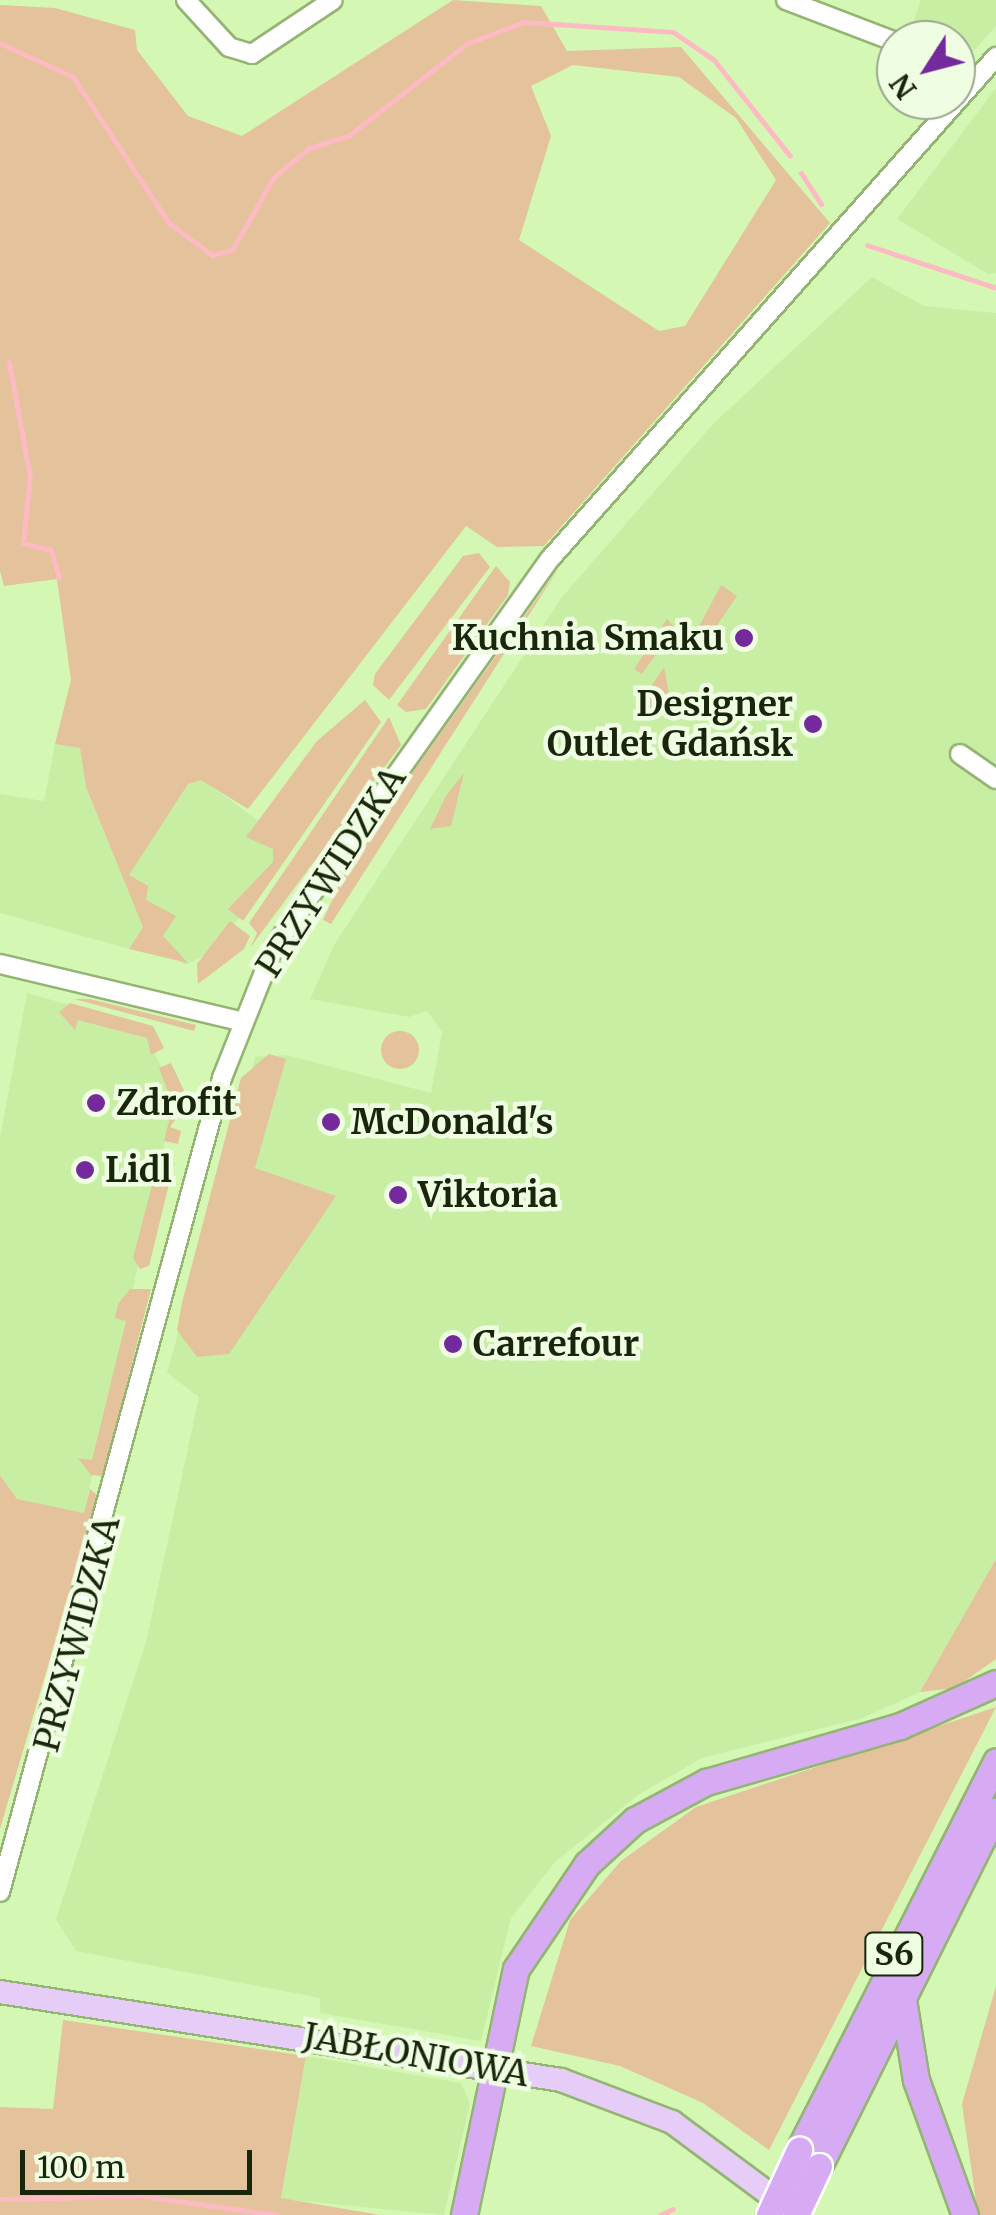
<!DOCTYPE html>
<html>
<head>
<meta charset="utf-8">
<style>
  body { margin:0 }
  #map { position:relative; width:996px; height:2215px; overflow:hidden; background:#d4f8b4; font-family:Merriweather,serif }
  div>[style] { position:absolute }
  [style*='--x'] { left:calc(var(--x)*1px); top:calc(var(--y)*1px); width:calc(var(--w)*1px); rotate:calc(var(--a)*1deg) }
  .built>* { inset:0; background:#c8eea4 }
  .green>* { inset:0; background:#e3c29c }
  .round { border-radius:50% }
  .stream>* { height:5px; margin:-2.5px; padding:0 2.5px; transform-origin:2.5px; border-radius:2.5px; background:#febac3 }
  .roads { filter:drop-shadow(2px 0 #93b473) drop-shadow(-2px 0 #93b473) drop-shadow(0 2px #93b473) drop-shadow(0 -2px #93b473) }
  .minor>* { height:18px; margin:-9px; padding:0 9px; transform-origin:9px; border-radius:9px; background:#fff }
  .major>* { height:22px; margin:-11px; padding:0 11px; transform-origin:11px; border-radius:11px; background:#e6cdf8 }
  .highway>* { height:25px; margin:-12.5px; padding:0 12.5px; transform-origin:12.5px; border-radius:12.5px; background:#d6abf4 }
  .bridges { filter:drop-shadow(2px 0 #fff) drop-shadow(-2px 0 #fff) drop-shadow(0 2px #fff) drop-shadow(0 -2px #fff) }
  .highway-bridge>* { height:25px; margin:-12.5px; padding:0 12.5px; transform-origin:12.5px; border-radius:12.5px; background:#d6abf4 }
  .dots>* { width:28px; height:28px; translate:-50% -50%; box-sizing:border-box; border:5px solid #effde2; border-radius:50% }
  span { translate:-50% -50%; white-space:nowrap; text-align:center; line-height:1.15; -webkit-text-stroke:9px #effde2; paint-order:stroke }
  .shield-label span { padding:2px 8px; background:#effde2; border:2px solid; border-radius:8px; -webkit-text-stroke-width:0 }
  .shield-label { font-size:32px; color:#19260c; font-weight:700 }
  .poi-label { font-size:35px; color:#19260c; font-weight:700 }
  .right { translate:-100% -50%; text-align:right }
  .left { translate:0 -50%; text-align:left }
  .street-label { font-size:35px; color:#19260c }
  .north { position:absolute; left:876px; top:20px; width:100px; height:100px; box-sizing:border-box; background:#effde2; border:2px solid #99a78c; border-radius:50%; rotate:234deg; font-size:28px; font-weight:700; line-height:40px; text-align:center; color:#19260c }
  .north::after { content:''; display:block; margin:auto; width:35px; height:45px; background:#742a9d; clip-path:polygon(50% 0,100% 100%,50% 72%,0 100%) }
  .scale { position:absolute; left:20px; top:2150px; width:232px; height:45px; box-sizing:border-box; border:5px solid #19260c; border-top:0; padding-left:12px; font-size:30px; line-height:35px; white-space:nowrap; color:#19260c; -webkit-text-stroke:8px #effde2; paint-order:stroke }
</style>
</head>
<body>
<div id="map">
  <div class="built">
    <i style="clip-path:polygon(921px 0,996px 0,996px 26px,967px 58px,956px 54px,956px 40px,908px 36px)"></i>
    <i style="clip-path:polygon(996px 88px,996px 273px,988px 274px,897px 219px)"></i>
    <i style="clip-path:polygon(872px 277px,924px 306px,996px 313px,996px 1559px,920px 1692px,863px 1718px,702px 1758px,638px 1795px,555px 1862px,511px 1918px,481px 2041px,320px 2013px,320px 1998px,76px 1951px,56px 1919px,146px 1642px,199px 1397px,167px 1373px,255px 1057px,287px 1055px,431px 1093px,442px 1032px,427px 1011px,409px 1017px,310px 999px,334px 945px,562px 597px,715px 422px)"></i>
    <i style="clip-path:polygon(55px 744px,80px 748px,86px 787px,188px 769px,286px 841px,220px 948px,185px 965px,143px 928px,129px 949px,0 913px,0 794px,44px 801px)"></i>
    <i style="clip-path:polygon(27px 993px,141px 1025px,175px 1095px,84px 1513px,17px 1499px,0 1475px,0 1138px)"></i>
    <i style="clip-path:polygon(306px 2056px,461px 2083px,470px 2104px,444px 2215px,281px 2199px)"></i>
  </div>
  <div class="green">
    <i style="clip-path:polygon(evenodd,453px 0,541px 6px,567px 51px,681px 47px,830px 223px,544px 546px,497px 547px,466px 526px,248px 809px,201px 780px,188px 784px,129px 875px,148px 886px,146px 900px,176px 916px,163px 936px,188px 963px,129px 949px,143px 927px,86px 787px,80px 748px,55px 744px,71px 680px,57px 579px,4px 586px,0 571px,0 5px,55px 8px,135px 30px,137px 50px,188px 116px,242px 136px,453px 0,573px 65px,679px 77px,736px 118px,776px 180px,685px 326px,659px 331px,519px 240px,551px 136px,531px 86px,573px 65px)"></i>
    <i style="clip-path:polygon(479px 553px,490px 567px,389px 700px,373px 685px,375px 674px,463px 556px)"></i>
    <i style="clip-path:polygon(496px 566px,510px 582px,508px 595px,426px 709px,406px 712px,397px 705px)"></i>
    <i style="clip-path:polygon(559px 568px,331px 924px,323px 920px,352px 857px)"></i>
    <i style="clip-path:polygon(721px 585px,737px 596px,714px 630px,693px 638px)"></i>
    <i style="clip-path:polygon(667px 619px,675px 628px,642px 674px,634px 669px)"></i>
    <i style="clip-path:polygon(664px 667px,669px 694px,653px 717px,638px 706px)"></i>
    <i style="clip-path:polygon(365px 700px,381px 722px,243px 921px,228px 909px,273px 862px,273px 849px,246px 837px,317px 741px)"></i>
    <i style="clip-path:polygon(389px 717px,401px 745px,250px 948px,257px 933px,249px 923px)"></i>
    <i style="clip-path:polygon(464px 773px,451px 826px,430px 829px,446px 796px)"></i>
    <i style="clip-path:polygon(230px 921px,250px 936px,244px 949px,198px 984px,197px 964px)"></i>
    <i style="clip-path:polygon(74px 999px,90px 999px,196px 1025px,194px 1031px)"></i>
    <i style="clip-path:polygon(70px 1003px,153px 1026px,164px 1048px,151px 1055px,147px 1038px,78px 1020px,75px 1030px,59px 1012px)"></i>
    <i class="round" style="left:381px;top:1031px;width:38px;height:38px"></i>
    <i style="clip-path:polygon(269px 1054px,286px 1059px,255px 1168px,336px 1196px,229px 1354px,197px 1357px,177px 1330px,182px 1303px,241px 1078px)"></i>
    <i style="clip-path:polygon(171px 1063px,189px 1101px,170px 1127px,181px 1131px,178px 1144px,164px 1141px,173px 1105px,159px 1068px)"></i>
    <i style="clip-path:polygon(161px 1151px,174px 1164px,149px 1266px,140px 1269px,133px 1258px)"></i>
    <i style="clip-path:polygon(130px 1289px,151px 1289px,103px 1476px,91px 1475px,78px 1458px,92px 1460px,126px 1321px,115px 1318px,118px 1304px)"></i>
    <i style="clip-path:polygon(0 1475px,17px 1499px,84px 1513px,90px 1489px,98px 1496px,0 1829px)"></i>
    <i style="clip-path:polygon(996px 1559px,996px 1659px,955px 1688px,920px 1692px)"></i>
    <i style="clip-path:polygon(996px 1707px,769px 2150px,703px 2103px,620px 2066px,531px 2046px,570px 1920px,621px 1861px,696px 1807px)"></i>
    <i style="clip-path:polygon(996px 1986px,996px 2215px,978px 2215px,962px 2104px)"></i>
    <i style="clip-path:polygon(63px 2020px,306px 2056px,281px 2198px,380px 2215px,0 2215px,0 2107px,53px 2109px)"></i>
  </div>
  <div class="stream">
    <i style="--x:0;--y:43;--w:81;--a:25"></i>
    <i style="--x:73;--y:77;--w:175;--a:56.7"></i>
    <i style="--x:169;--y:223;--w:54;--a:36.7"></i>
    <i style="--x:212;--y:255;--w:21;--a:-14"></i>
    <i style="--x:232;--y:250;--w:83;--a:-60.3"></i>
    <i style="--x:273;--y:178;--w:47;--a:-39.8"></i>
    <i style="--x:309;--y:148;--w:41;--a:-17.1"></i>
    <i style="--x:348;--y:136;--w:152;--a:-37.8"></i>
    <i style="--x:468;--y:43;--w:60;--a:-20.6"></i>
    <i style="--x:524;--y:22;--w:149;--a:3.8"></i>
    <i style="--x:673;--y:32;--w:50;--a:34.3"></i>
    <i style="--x:714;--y:60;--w:122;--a:51.6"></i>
    <i style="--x:801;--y:173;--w:37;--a:57"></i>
    <i style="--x:867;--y:245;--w:136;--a:18.4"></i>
    <i style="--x:9;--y:362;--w:117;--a:79.7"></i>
    <i style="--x:30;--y:477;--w:66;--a:96.1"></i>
    <i style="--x:23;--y:543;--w:29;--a:14"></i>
    <i style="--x:51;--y:550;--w:29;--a:74"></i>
    <i style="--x:0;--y:2199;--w:142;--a:-1.2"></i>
    <i style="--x:142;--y:2196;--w:136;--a:8"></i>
    <i style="--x:660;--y:2215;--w:14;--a:-25"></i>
  </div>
  <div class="roads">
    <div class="minor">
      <i style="--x:186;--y:0;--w:64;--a:47.5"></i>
      <i style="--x:229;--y:47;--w:24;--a:17"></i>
      <i style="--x:252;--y:54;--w:97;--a:-33.7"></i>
      <i style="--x:786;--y:0;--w:118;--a:20.9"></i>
      <i style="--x:956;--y:66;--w:24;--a:38"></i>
      <i style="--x:960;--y:754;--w:44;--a:34.8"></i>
      <i style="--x:0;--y:964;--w:247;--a:13.4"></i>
      <i style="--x:0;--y:1892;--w:844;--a:-74.74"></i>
      <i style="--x:222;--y:1078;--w:141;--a:-68.3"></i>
      <i style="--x:274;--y:947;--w:476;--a:-54.6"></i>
      <i style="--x:550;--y:559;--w:672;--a:-48.38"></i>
    </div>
    <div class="major">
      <i style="--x:0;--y:1992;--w:568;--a:8.91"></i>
      <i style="--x:561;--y:2080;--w:119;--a:20.7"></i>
      <i style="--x:672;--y:2122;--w:144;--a:36.6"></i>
    </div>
    <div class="highway">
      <i style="--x:902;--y:1993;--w:88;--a:80.9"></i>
      <i style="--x:916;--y:2080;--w:144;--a:70.1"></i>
      <i style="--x:799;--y:2150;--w:436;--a:-63.1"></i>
      <i style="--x:819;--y:2166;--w:397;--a:-63.5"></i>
      <i style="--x:464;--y:2215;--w:251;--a:-78.1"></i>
      <i style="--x:516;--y:1969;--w:127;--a:-55.9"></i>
      <i style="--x:587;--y:1864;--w:65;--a:-42.5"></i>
      <i style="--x:635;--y:1820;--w:81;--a:-28.2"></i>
      <i style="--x:706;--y:1782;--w:202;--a:-16.1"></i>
      <i style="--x:900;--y:1726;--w:105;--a:-24.1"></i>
    </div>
  </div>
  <div class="bridges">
    <div class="highway-bridge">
      <i style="--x:769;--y:2215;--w:72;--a:-65.2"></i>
      <i style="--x:796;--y:2215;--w:54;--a:-64.9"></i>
    </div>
  </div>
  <div class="dots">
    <i style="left:744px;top:638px;background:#742a9d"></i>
    <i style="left:813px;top:724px;background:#742a9d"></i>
    <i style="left:96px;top:1103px;background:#742a9d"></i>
    <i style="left:331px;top:1122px;background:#742a9d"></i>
    <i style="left:85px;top:1170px;background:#742a9d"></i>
    <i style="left:398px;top:1195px;background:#742a9d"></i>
    <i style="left:453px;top:1344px;background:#742a9d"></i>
  </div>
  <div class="shield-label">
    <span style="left:894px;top:1954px">S6</span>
  </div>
  <div class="poi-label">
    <span class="right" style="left:724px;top:638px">Kuchnia Smaku</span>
    <span class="right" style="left:793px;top:724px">Designer<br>Outlet Gdańsk</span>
    <span class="left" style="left:116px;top:1103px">Zdrofit</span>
    <span class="left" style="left:351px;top:1122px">McDonald's</span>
    <span class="left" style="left:105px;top:1170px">Lidl</span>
    <span class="left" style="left:418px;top:1195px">Viktoria</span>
    <span class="left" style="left:473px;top:1344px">Carrefour</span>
  </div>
  <div class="street-label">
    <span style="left:331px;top:872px;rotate:-57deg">PRZYWIDZKA</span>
    <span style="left:77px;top:1634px;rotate:-75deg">PRZYWIDZKA</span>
    <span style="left:416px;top:2055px;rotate:10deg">JABŁONIOWA</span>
  </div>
  <div class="north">N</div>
  <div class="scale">100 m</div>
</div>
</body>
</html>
